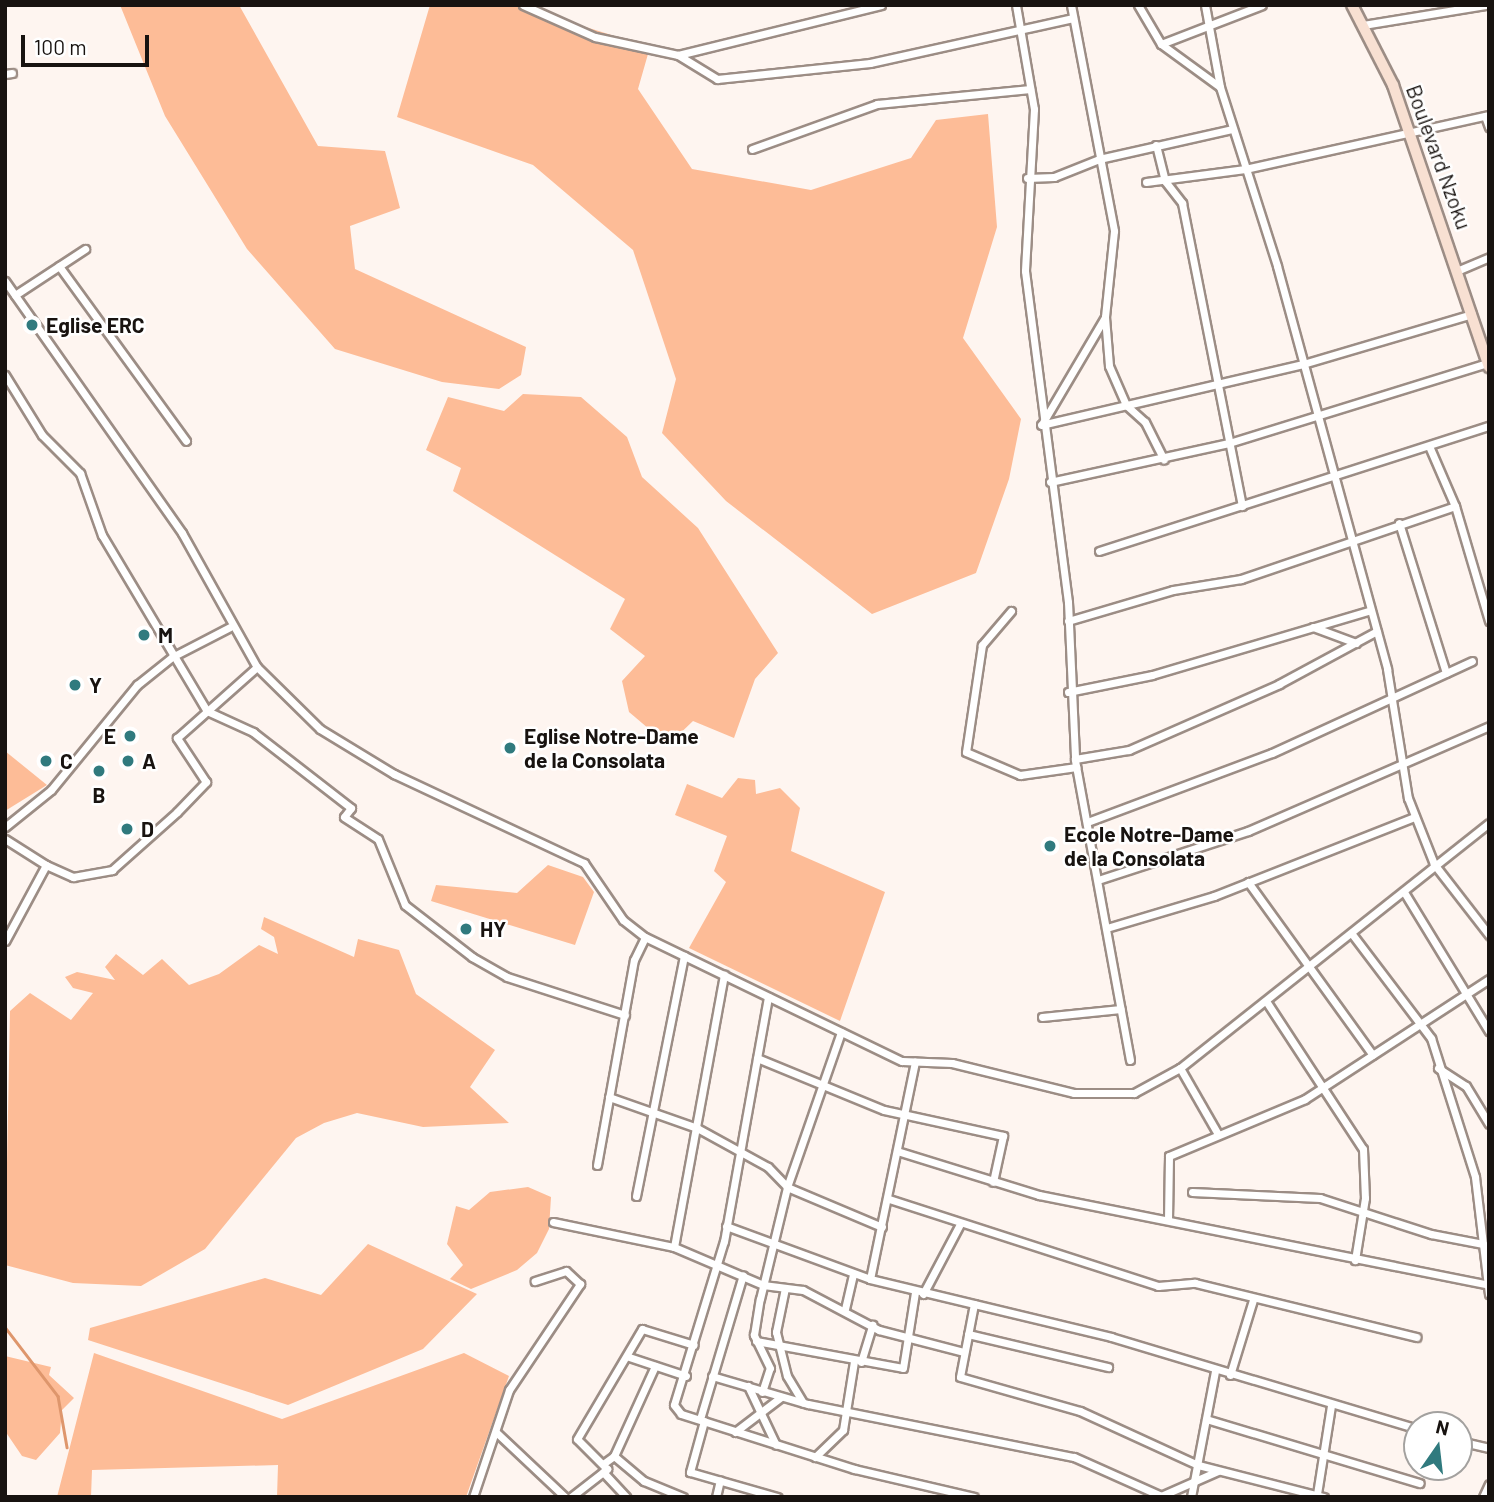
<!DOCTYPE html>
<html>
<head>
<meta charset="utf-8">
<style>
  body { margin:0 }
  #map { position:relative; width:1494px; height:1502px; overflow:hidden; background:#fef5f0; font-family:Barlow,sans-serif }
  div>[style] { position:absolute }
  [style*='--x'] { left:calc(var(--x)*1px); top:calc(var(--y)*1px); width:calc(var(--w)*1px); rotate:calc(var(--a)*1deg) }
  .green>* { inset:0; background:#fdbc97 }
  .stream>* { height:2.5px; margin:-1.25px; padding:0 1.25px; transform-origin:1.25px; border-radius:1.25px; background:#de966c }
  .roads { filter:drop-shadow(2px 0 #9c8d85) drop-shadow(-2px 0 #9c8d85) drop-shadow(0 2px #9c8d85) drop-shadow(0 -2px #9c8d85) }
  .street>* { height:7px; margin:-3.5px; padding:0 3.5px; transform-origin:3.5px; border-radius:3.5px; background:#fff }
  .secondary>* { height:10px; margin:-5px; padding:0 5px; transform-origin:5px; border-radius:5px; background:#f8e0d2 }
  .dots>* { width:19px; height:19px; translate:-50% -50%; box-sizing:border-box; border:4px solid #fff; border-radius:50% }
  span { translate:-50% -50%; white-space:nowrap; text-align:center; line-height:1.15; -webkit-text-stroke:5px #fff; paint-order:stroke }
  .street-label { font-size:21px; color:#181310 }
  .poi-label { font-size:21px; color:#181310; font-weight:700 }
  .left { translate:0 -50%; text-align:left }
  .right { translate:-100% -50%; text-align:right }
  .frame { position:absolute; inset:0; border:7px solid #181310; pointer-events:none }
  .north { position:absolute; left:1403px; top:1411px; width:70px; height:70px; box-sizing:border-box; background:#fff; border:2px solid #a3a19f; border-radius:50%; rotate:14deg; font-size:19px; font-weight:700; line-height:28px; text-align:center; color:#181310 }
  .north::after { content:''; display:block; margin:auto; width:24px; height:32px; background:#307a7e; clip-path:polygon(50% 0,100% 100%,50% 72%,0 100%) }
  .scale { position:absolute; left:21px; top:35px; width:128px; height:32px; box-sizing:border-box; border:4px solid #181310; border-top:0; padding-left:9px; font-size:21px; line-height:24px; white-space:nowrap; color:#181310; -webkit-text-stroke:5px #fff; paint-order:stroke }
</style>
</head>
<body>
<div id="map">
  <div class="green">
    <i style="clip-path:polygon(120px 5px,239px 5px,318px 146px,385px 151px,400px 208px,350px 226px,355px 269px,526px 347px,521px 375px,499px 389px,442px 382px,335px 349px,247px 249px,165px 116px)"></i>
    <i style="clip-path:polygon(430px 5px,515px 5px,650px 47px,638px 89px,692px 169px,811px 190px,911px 158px,936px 120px,988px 114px,997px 227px,963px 338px,1021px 419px,1009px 479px,976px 573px,872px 614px,726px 501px,662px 433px,676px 379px,633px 250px,533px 165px,397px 117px)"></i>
    <i style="clip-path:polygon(523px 394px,581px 397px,627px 437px,642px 477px,698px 528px,778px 653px,755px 679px,734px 738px,693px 721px,668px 745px,629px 712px,622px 681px,645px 656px,610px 629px,625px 599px,453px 491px,461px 468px,426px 450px,448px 397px,504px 411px)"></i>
    <i style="clip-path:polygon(5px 751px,47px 785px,5px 811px)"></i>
    <i style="clip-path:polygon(738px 778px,755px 780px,756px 794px,780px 788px,800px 808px,791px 851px,885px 892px,840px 1021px,689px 948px,726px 882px,714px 871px,727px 836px,675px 815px,687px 784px,722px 798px)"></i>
    <i style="clip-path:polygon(548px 865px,583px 877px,594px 892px,575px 945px,431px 901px,436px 885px,517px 893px)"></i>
    <i style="clip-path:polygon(264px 917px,354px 957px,358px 939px,399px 950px,416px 994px,495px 1050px,470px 1087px,509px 1123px,423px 1127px,357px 1113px,324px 1123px,296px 1138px,205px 1249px,141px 1286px,73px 1283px,5px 1265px,10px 1011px,30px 993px,71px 1020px,93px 993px,73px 988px,65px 977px,77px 972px,115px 980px,105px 967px,116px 954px,143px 975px,162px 959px,189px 985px,219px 974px,259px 945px,278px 954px,274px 937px,261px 929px)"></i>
    <i style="clip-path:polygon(528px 1187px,551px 1197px,549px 1229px,537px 1253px,517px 1270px,471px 1289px,450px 1279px,463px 1265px,447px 1244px,456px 1206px,469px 1210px,490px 1192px)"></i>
    <i style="clip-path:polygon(368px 1244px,477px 1294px,423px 1349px,288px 1405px,88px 1340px,90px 1328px,265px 1278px,321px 1295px)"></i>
    <i style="clip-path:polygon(94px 1353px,282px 1419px,464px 1353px,509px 1376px,466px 1497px,277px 1497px,278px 1465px,92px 1470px,91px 1497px,57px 1497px)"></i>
    <i style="clip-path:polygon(5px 1356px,51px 1367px,49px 1375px,74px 1398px,62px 1410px,60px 1433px,36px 1460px,22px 1456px,5px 1431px)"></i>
  </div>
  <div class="stream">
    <i style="--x:5;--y:1327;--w:87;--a:52.5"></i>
    <i style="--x:58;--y:1396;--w:52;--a:80"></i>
  </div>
  <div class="roads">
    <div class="street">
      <i style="--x:523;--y:5;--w:79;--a:24"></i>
      <i style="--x:595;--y:37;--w:85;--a:12.2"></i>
      <i style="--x:678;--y:55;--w:46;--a:31.6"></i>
      <i style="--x:717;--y:79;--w:154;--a:-6"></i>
      <i style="--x:870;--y:63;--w:208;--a:-12.5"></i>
      <i style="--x:1016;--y:5;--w:106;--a:80.2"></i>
      <i style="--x:1034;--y:109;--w:162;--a:93.2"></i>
      <i style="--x:1025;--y:271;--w:334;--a:82.6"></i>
      <i style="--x:1068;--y:602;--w:157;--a:87.4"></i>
      <i style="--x:1071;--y:5;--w:230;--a:79.2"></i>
      <i style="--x:1114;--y:231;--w:86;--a:96"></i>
      <i style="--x:1105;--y:317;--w:49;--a:85.3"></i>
      <i style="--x:1109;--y:366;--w:43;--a:66.4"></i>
      <i style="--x:1126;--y:405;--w:25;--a:42"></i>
      <i style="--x:1145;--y:422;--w:42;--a:63.4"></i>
      <i style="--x:1138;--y:5;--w:45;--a:59.5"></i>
      <i style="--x:1161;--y:44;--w:73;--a:36.1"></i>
      <i style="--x:1220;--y:87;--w:188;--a:72.3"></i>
      <i style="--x:1277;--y:266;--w:418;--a:74.7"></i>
      <i style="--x:1387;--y:669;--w:131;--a:80.8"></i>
      <i style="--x:1408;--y:798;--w:71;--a:68.5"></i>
      <i style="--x:1434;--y:864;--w:90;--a:52.2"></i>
      <i style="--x:1205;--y:5;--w:83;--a:79.6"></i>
      <i style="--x:1363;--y:25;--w:124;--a:-9.3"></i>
      <i style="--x:1161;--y:44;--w:108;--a:-21.1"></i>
      <i style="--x:678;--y:55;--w:209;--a:-13.8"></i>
      <i style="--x:5;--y:74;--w:7;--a:-8"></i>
      <i style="--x:1485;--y:116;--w:12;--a:70"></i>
      <i style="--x:1156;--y:145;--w:37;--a:76"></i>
      <i style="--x:1165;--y:181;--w:28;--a:52"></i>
      <i style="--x:1182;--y:203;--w:309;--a:78.8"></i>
      <i style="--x:752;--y:149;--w:133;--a:-19.8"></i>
      <i style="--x:877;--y:104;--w:154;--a:-5.6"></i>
      <i style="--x:1027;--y:178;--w:27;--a:-2"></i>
      <i style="--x:1054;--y:177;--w:48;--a:-21.8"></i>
      <i style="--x:1099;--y:159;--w:136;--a:-12.7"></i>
      <i style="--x:1146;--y:182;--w:100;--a:-7.5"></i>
      <i style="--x:1245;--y:169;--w:250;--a:-12.5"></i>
      <i style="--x:59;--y:266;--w:216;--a:54"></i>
      <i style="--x:1459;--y:270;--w:33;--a:-23"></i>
      <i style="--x:5;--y:281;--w:308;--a:54.9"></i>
      <i style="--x:182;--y:533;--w:154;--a:60.8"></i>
      <i style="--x:257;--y:667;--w:88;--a:44.5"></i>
      <i style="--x:320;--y:729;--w:87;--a:31.3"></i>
      <i style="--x:394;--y:774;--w:210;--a:25.1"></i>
      <i style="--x:584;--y:863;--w:69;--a:55.6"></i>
      <i style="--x:623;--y:920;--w:28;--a:38"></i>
      <i style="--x:645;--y:937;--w:285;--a:25.8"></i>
      <i style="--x:902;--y:1061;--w:50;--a:2.3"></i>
      <i style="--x:952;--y:1063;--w:126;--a:13.8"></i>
      <i style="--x:1074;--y:1093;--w:60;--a:0"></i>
      <i style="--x:1134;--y:1093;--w:52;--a:-28.5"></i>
      <i style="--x:1180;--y:1068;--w:394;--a:-38.4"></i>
      <i style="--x:15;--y:295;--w:84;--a:-33.3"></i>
      <i style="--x:5;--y:375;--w:70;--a:58.3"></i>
      <i style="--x:42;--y:435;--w:54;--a:45"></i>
      <i style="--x:80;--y:473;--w:66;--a:70.5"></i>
      <i style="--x:102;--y:535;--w:205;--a:59.2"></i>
      <i style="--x:207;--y:711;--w:51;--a:24.5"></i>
      <i style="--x:253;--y:732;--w:124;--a:37.8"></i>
      <i style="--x:351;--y:808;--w:11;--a:128"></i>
      <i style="--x:344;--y:817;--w:40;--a:32.9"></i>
      <i style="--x:378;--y:839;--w:71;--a:67.8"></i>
      <i style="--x:405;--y:905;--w:85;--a:37.8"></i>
      <i style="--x:472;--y:957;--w:40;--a:29.7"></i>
      <i style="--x:507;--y:977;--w:124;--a:17.9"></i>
      <i style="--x:1042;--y:424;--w:124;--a:-59.5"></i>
      <i style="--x:1041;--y:425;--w:269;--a:-13.1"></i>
      <i style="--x:1303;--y:364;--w:176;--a:-16.5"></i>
      <i style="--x:1429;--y:446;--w:65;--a:66.6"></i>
      <i style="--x:1455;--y:506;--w:120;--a:73.5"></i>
      <i style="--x:1050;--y:482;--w:183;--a:-12.3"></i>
      <i style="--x:1229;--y:443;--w:270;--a:-17.2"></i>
      <i style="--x:1399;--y:523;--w:157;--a:72.6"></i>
      <i style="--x:1099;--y:551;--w:410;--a:-17.8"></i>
      <i style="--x:1011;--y:611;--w:45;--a:130.5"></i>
      <i style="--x:982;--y:645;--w:108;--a:98.5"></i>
      <i style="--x:966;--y:752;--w:59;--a:23.1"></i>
      <i style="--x:1020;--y:775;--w:57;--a:-8.1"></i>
      <i style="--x:1068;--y:621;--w:109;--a:-16.4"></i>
      <i style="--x:1173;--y:590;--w:69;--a:-9.2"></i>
      <i style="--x:1241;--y:579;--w:226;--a:-18.8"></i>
      <i style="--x:1313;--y:627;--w:46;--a:20.4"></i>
      <i style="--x:1068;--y:692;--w:86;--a:-11.4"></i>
      <i style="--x:1152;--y:675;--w:228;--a:-16.5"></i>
      <i style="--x:1090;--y:821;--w:194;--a:-20.5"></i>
      <i style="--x:1272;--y:753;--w:220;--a:-24.7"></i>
      <i style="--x:5;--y:827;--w:59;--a:-38.8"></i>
      <i style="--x:51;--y:790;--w:136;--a:-50.7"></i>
      <i style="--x:137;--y:685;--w:45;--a:-38.7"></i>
      <i style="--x:172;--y:657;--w:65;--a:-27.3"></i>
      <i style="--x:5;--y:839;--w:49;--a:32.4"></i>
      <i style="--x:46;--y:865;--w:86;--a:118.3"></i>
      <i style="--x:46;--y:865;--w:30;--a:24"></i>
      <i style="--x:73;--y:877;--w:40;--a:-10"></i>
      <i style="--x:112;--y:870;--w:87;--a:-41.7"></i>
      <i style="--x:177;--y:812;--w:42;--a:-46"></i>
      <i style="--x:206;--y:782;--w:53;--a:-123.4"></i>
      <i style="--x:177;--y:738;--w:107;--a:-41.6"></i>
      <i style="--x:1101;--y:879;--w:155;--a:-18.1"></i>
      <i style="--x:1248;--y:831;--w:263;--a:-23.5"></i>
      <i style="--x:1248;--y:882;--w:213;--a:54.2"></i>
      <i style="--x:1404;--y:892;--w:163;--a:58.6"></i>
      <i style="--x:1110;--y:927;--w:109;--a:-16.6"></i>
      <i style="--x:1214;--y:896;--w:216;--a:-21.5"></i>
      <i style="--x:1352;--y:934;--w:131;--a:52.8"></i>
      <i style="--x:1431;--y:1038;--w:146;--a:72.4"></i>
      <i style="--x:1475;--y:1177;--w:118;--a:83.2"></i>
      <i style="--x:768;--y:997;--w:248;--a:100.2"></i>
      <i style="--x:724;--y:1241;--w:171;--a:107"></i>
      <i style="--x:674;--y:1405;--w:11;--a:52"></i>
      <i style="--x:681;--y:1414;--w:182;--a:17.6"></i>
      <i style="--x:854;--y:1469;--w:123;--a:13.1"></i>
      <i style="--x:1266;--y:1001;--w:177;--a:56.8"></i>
      <i style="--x:1363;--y:1149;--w:49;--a:87.7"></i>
      <i style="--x:1365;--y:1198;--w:63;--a:99.2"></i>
      <i style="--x:1042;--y:1017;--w:79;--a:-5.8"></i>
      <i style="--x:757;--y:1058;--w:137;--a:22.3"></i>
      <i style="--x:884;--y:1110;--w:122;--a:12.3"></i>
      <i style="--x:1003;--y:1136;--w:47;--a:102.3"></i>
      <i style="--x:1130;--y:1060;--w:306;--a:-100.4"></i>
      <i style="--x:1075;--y:759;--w:55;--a:-9.5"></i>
      <i style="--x:1129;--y:750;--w:164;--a:-23.7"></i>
      <i style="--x:1279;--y:684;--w:111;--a:-28.4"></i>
      <i style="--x:1180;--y:1068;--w:76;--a:60.1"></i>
      <i style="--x:1438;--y:1068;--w:33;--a:33"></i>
      <i style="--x:1466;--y:1086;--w:44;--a:58.8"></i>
      <i style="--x:609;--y:1097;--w:93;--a:19.4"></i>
      <i style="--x:697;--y:1128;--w:81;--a:28.8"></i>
      <i style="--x:768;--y:1167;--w:28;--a:46"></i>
      <i style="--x:787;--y:1187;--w:103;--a:22.8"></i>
      <i style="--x:897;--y:1151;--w:149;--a:17.2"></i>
      <i style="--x:1039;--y:1195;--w:459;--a:11.3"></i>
      <i style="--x:597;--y:1165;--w:208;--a:-79.8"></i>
      <i style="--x:634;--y:960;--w:25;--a:-64"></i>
      <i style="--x:1192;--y:1192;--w:128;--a:2.7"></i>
      <i style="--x:1320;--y:1198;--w:117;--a:18"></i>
      <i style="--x:1431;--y:1234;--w:53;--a:10.9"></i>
      <i style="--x:636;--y:1196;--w:245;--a:-78.7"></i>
      <i style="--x:889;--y:1199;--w:283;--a:17.9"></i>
      <i style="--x:1158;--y:1286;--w:37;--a:-5"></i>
      <i style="--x:1195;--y:1283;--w:228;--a:13.7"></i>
      <i style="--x:1168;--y:1220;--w:64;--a:-89.1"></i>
      <i style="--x:1169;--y:1156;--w:147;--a:-22.7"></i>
      <i style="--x:1305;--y:1099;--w:220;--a:-33.1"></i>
      <i style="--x:553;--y:1222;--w:124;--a:11.7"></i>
      <i style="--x:674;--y:1247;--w:97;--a:23.1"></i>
      <i style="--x:763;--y:1285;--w:40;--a:7.1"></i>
      <i style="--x:803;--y:1290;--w:86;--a:27.8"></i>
      <i style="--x:879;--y:1330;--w:88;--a:14.5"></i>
      <i style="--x:726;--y:1226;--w:153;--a:20.2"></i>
      <i style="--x:870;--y:1279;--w:248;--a:13.5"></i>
      <i style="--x:1111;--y:1337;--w:320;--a:16.7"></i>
      <i style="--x:674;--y:1247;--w:277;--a:-79.6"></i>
      <i style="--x:870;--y:1279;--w:222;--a:-78.3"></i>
      <i style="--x:785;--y:1288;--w:45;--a:101.6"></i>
      <i style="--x:776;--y:1332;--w:45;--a:76"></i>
      <i style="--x:787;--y:1376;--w:31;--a:59"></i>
      <i style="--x:923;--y:1294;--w:79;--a:-62.1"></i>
      <i style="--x:974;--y:1304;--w:74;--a:100.9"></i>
      <i style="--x:960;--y:1377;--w:125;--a:15.8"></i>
      <i style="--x:1080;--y:1411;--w:130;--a:24.6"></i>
      <i style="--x:1198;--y:1465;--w:130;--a:14.3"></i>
      <i style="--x:845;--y:1309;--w:36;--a:-77"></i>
      <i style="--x:968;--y:1334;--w:144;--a:13.3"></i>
      <i style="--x:756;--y:1341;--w:149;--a:10.4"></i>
      <i style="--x:903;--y:1368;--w:77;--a:-81"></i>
      <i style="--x:629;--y:1357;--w:60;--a:18.4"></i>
      <i style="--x:861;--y:1362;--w:39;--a:-73"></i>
      <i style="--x:1230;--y:1375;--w:78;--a:-73"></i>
      <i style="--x:712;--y:1376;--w:100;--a:16.3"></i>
      <i style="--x:808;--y:1404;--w:271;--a:11.3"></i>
      <i style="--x:1074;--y:1457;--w:95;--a:24.1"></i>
      <i style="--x:1161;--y:1496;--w:62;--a:-23.7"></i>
      <i style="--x:748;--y:1386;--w:65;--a:64.6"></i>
      <i style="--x:762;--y:1392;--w:25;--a:-72"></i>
      <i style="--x:770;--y:1368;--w:37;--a:-116"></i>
      <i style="--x:754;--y:1335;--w:36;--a:-81"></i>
      <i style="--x:760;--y:1299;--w:115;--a:-76.4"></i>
      <i style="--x:787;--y:1187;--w:164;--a:-70.8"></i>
      <i style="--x:700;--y:1419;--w:150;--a:-73.4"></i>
      <i style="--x:1206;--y:1419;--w:223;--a:16.7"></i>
      <i style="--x:704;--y:1421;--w:53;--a:105.4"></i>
      <i style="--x:690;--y:1472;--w:91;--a:16"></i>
      <i style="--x:735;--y:1432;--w:58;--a:-37.3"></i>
      <i style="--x:497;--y:1433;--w:93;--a:43.3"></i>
      <i style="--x:1459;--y:1441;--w:31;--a:13"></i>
      <i style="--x:614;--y:1456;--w:39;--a:40"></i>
      <i style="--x:644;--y:1481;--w:42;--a:22.3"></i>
      <i style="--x:815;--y:1457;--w:39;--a:-44"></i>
      <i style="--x:843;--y:1430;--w:70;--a:-80.9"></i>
      <i style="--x:603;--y:1464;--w:14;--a:-36"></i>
      <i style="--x:614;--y:1456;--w:99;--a:-65.5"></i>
      <i style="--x:603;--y:1472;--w:34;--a:47"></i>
      <i style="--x:1317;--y:1494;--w:89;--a:-81"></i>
      <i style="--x:473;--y:1497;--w:113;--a:-71.4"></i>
      <i style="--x:509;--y:1390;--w:128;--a:-56.2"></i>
      <i style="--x:580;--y:1284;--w:19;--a:-137"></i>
      <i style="--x:566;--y:1271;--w:33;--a:162"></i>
      <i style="--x:571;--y:1497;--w:46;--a:-37.9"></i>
      <i style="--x:607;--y:1469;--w:42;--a:-135"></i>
      <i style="--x:577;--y:1439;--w:128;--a:-59.4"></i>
      <i style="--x:642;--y:1329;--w:54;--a:17.1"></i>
      <i style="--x:716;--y:1497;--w:17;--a:-77"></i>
      <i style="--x:1191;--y:1497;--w:128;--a:-79.2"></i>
      <i style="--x:1483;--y:1497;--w:14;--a:-65"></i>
    </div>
    <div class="secondary">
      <i style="--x:1352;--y:5;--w:90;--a:62.9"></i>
      <i style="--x:1393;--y:85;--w:298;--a:71.2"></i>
    </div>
  </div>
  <div class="dots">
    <i style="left:32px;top:325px;background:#307a7e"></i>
    <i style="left:144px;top:635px;background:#307a7e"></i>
    <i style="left:75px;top:685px;background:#307a7e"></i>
    <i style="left:130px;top:736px;background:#307a7e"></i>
    <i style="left:510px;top:748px;background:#307a7e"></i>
    <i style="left:46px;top:761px;background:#307a7e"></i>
    <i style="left:128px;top:761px;background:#307a7e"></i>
    <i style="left:99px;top:771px;background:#307a7e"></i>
    <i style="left:127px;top:829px;background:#307a7e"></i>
    <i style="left:1050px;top:846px;background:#307a7e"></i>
    <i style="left:466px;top:929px;background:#307a7e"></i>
  </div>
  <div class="street-label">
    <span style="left:1439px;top:157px;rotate:70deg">Boulevard Nzoku</span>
  </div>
  <div class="poi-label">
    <span class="left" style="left:46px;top:325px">Eglise ERC</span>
    <span class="left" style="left:158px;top:635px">M</span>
    <span class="left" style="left:89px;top:685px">Y</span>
    <span class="right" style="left:116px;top:736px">E</span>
    <span class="left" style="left:524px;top:748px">Eglise Notre-Dame<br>de la Consolata</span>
    <span class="left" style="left:60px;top:761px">C</span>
    <span class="left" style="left:142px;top:761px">A</span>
    <span style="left:99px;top:795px">B</span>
    <span class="left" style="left:141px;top:829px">D</span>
    <span class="left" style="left:1064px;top:846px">Ecole Notre-Dame<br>de la Consolata</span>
    <span class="left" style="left:480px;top:929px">HY</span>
  </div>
  <div class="frame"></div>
  <div class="north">N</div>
  <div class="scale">100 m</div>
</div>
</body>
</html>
